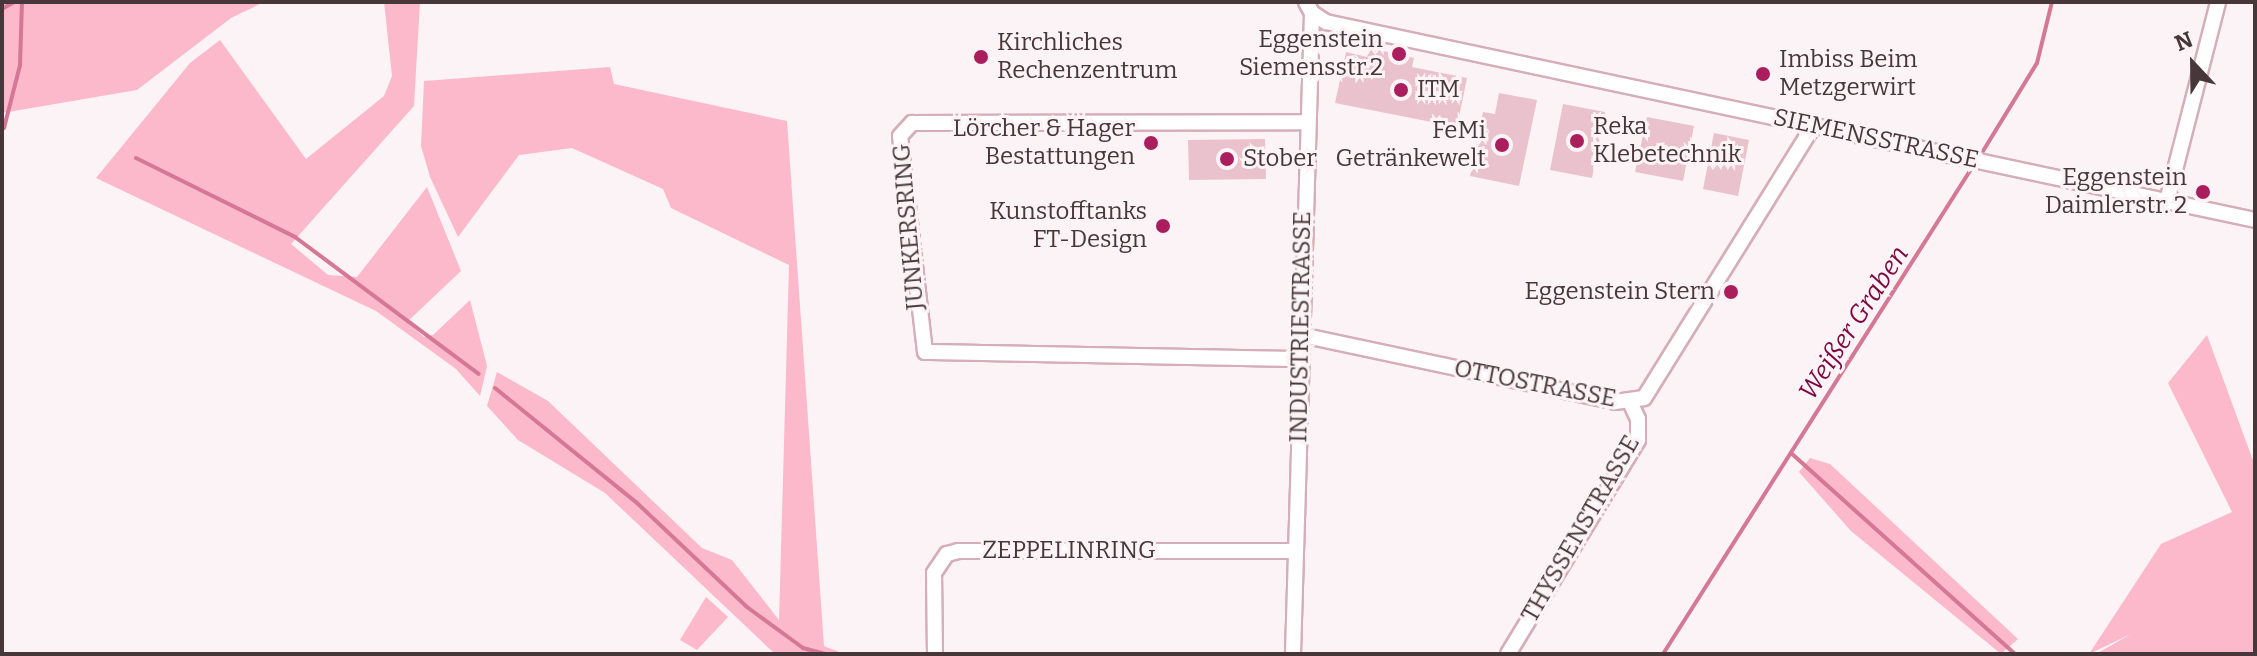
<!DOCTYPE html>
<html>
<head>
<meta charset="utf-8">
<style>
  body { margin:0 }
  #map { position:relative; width:2257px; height:656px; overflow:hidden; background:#fbf3f5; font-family:Bitter,serif }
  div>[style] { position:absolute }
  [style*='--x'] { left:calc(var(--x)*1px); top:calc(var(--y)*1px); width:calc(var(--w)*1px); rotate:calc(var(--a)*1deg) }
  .green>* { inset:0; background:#fcb9cc }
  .stream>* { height:4px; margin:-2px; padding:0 2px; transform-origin:2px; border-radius:2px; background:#d57896 }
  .building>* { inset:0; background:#eac2cd }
  .roads { filter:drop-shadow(2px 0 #d5aeb9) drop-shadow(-2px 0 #d5aeb9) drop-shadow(0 2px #d5aeb9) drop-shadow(0 -2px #d5aeb9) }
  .minor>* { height:14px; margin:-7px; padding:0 7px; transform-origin:7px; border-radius:7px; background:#fff }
  .dots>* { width:22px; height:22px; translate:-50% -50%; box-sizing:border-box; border:4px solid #fbf3f5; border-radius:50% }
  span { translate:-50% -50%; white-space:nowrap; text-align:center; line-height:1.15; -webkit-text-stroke:6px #fbf3f5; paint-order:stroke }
  .poi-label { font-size:24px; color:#47373b }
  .right { translate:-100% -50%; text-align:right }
  .left { translate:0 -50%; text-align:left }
  .street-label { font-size:24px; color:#47373b }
  .water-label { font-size:26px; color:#7d0740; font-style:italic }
  .frame { position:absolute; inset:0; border:4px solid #47373b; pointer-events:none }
  .north { position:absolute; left:2153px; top:24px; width:80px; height:80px; -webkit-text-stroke:6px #fbf3f5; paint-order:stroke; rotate:338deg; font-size:22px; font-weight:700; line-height:32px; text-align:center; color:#47373b }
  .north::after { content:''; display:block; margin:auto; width:28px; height:36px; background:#47373b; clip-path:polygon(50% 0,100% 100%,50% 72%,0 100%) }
</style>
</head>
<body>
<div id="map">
  <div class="green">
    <i style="clip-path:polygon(2px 2px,264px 2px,231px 18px,137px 90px,2px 113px)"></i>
    <i style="clip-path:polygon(384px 2px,420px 2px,414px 106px,291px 244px,328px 275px,357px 277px,427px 187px,461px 271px,407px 322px,424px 337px,433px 335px,470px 300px,487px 366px,480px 396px,456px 369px,376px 311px,96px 178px,190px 63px,220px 40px,306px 159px,384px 96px,392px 76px)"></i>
    <i style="clip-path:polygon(610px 67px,614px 84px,787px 121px,824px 646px,844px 654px,775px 654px,605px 493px,518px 440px,487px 406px,497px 372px,548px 401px,702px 548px,732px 560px,779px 620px,789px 265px,671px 208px,663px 189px,572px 148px,519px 155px,458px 237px,430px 177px,421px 146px,424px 81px)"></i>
    <i style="clip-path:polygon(2207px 335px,2255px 466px,2255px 654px,2096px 654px,2131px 634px,2089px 654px,2161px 544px,2232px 512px,2168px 383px)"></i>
    <i style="clip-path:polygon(1810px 458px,1830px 464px,2018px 639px,2001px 654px,1851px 531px,1799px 472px)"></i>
    <i style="clip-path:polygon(706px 597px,728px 617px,697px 650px,680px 640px)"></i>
  </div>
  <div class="stream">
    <i style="--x:2;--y:9;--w:14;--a:-30"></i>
    <i style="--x:4;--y:128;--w:65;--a:-75.7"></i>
    <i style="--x:20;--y:65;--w:63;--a:-88.2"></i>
    <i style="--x:1980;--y:156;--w:109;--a:-58.5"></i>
    <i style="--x:2037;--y:63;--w:63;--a:-76.2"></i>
    <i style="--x:136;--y:158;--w:178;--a:26.4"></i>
    <i style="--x:295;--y:237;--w:229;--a:36.7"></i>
    <i style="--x:495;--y:388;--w:183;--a:39"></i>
    <i style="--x:637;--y:503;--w:151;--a:43.4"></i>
    <i style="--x:747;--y:607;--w:69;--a:36.2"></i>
    <i style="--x:803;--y:648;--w:23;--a:15"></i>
    <i style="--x:1791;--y:453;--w:301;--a:41.9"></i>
    <i style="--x:1663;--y:654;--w:582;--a:-57.57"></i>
  </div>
  <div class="building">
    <i style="clip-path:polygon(1370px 48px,1414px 58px,1412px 67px,1467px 78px,1457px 127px,1335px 103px,1346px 52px,1367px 57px)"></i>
    <i style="clip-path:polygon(1499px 93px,1537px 100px,1519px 186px,1470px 176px,1483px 112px,1495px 114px)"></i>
    <i style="clip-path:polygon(1563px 104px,1605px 112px,1592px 178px,1550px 170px)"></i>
    <i style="clip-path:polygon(1647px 117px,1694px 126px,1683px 181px,1635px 172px)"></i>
    <i style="clip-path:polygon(1714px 133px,1749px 140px,1738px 196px,1703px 189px)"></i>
    <i style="clip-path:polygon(1265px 139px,1266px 179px,1189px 180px,1188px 140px)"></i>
  </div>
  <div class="roads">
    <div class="minor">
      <i style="--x:1312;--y:13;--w:17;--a:33"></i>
      <i style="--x:1326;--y:22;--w:950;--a:12.03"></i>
      <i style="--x:2167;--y:201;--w:205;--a:-75.6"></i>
      <i style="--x:1301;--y:335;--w:321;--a:12"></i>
      <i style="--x:1615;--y:402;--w:29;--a:-8"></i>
      <i style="--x:1644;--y:398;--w:320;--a:-58.1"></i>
      <i style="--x:1300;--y:359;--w:375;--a:-178.9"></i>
      <i style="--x:925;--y:352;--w:217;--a:-96.6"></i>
      <i style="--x:900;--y:136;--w:18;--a:-47"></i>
      <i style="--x:912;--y:123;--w:393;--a:-0.1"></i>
      <i style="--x:935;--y:654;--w:81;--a:-90.7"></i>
      <i style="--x:934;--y:573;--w:23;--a:-56"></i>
      <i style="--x:947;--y:554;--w:11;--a:-15"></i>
      <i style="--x:958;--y:551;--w:337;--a:0"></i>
      <i style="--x:1293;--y:654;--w:641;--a:-88.3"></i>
      <i style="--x:1312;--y:13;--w:13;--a:-119"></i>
      <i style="--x:1508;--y:654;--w:250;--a:-58.7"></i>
      <i style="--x:1638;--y:440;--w:21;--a:-90"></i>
      <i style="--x:1638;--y:419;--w:19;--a:-115"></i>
    </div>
  </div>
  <div class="dots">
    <i style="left:1399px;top:54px;background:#aa1e5d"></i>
    <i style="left:981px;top:57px;background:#aa1e5d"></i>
    <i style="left:1763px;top:74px;background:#aa1e5d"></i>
    <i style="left:1401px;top:90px;background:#aa1e5d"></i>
    <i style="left:1577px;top:141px;background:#aa1e5d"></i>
    <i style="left:1151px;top:143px;background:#aa1e5d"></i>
    <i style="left:1502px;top:145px;background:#aa1e5d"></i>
    <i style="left:1227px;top:159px;background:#aa1e5d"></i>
    <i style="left:2203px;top:192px;background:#aa1e5d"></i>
    <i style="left:1163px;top:226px;background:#aa1e5d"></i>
    <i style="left:1731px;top:292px;background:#aa1e5d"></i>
  </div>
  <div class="poi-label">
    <span class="right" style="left:1383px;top:54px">Eggenstein<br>Siemensstr.2</span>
    <span class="left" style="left:997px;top:57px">Kirchliches<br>Rechenzentrum</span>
    <span class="left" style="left:1779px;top:74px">Imbiss Beim<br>Metzgerwirt</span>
    <span class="left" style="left:1417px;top:90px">ITM</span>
    <span class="left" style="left:1593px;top:141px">Reka<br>Klebetechnik</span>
    <span class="right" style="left:1135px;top:143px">Lörcher &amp; Hager<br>Bestattungen</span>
    <span class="right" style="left:1486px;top:145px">FeMi<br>Getränkewelt</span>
    <span class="left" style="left:1243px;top:159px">Stober</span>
    <span class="right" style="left:2187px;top:192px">Eggenstein<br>Daimlerstr. 2</span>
    <span class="right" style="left:1147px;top:226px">Kunstofftanks<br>FT-Design</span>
    <span class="right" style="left:1715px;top:292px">Eggenstein Stern</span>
  </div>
  <div class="street-label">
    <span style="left:1876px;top:139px;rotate:12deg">SIEMENSSTRASSE</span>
    <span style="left:909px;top:227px;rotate:-95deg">JUNKERSRING</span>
    <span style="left:1301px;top:327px;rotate:-89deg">INDUSTRIESTRASSE</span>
    <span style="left:1535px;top:384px;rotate:11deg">OTTOSTRASSE</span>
    <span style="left:1581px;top:529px;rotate:-60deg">THYSSENSTRASSE</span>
    <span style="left:1069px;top:551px">ZEPPELINRING</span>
  </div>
  <div class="water-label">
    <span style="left:1854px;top:323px;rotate:-57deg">Weißer Graben</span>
  </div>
  <div class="frame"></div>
  <div class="north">N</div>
</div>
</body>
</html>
